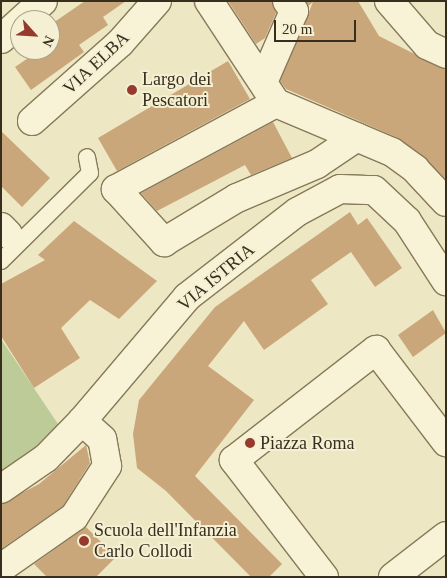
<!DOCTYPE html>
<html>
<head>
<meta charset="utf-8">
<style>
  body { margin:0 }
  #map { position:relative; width:447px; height:578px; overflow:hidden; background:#ede7c3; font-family:"Times New Roman",serif }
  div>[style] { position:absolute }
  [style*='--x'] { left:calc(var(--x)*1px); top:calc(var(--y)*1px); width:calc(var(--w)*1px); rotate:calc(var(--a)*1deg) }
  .green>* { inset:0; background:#bdcb98 }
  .building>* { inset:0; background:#caa77a }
  .roads { filter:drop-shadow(1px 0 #87795a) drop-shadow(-1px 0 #87795a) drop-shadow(0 1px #87795a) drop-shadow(0 -1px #87795a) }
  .lane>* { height:16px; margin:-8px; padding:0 8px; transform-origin:8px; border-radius:8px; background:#f8f3d6 }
  .street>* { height:28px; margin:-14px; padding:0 14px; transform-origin:14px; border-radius:14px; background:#f8f3d6 }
  .dots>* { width:14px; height:14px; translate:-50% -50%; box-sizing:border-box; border:2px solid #f5f0d3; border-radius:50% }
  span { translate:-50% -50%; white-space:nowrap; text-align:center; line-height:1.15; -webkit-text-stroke:4px #f5f0d3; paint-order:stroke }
  .street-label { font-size:18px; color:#372e1e }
  .poi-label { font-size:18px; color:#372e1e }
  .left { translate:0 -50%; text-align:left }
  .frame { position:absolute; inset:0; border:2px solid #372e1e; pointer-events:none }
  .north { position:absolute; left:10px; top:10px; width:50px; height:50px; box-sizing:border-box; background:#f5f0d3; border:1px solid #a9a28b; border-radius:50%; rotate:116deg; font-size:14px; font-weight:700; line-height:20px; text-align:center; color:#372e1e }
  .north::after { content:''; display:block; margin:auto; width:18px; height:22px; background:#953a2c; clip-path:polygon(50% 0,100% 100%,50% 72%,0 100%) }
  .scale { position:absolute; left:274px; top:20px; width:82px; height:22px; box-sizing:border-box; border:2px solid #372e1e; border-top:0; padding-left:6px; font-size:15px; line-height:18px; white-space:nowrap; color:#372e1e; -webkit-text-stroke:4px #f5f0d3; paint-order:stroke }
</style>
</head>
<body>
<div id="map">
  <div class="green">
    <i style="clip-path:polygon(1px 339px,62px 430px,7px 472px,1px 469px)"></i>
  </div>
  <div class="building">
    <i style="clip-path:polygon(85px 1px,126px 1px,103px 17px,108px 25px,79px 45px,84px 52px,31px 90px,15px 67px,40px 50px,50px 50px,50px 25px)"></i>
    <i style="clip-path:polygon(228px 1px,272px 1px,276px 13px,265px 38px,256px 44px)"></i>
    <i style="clip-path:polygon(306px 1px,358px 1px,379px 36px,446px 70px,446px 179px,398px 138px,286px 89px,280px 81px,313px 2px,308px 6px)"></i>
    <i style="clip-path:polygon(228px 61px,250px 99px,117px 171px,98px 138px)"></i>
    <i style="clip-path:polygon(273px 122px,292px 158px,251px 175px,245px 165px,157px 211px,141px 193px)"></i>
    <i style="clip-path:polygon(1px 131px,50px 178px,22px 207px,1px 186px)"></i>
    <i style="clip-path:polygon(350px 212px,358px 225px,367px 218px,402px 268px,375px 287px,351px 252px,311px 280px,328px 304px,264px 350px,244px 321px,208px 366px,254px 400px,195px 476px,282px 564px,269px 577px,251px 577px,166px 491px,137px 468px,133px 434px,139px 400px,215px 307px)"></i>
    <i style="clip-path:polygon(74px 221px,157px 281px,119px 319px,90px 300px,61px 328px,80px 358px,34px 388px,1px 336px,1px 284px,45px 260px,38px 255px)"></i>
    <i style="clip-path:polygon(433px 310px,446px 333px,413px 357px,398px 335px)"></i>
    <i style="clip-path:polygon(86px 445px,90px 463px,63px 506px,1px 549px,1px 504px,39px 484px)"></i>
    <i style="clip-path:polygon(86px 527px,116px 557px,96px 577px,47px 577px,34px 564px)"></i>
  </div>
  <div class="roads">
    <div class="lane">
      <i style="--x:1;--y:261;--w:125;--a:-44.7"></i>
      <i style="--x:90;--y:173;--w:16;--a:-101"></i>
    </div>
    <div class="street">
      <i style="--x:209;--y:1;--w:122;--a:56.7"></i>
      <i style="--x:276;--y:103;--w:126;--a:22.9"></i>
      <i style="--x:392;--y:152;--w:29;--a:36"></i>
      <i style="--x:415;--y:169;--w:45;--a:46.8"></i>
      <i style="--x:389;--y:1;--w:58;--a:49.2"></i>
      <i style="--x:427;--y:45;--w:21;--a:25"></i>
      <i style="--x:22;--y:20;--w:28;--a:-42"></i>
      <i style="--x:1;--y:39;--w:25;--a:-42"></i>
      <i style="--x:264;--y:80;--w:75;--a:-66.5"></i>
      <i style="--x:294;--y:11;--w:12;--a:-125"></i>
      <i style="--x:276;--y:103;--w:182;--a:151.7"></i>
      <i style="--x:116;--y:189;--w:72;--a:47.8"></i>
      <i style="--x:164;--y:242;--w:85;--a:-31.1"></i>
      <i style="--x:237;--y:198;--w:87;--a:-23"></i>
      <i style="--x:317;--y:164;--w:48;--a:-34"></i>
      <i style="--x:32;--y:121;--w:118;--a:-41.6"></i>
      <i style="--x:120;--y:43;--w:56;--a:-48.6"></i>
      <i style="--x:1;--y:227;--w:10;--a:45"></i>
      <i style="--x:1;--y:489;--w:55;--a:-34.6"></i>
      <i style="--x:46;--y:458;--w:52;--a:-45.8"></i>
      <i style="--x:82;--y:421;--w:162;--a:-49.7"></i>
      <i style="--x:187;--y:297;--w:139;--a:-37.7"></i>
      <i style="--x:297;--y:212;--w:49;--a:-28.1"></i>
      <i style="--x:340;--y:189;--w:34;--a:2"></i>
      <i style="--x:374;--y:190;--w:45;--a:43.2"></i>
      <i style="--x:407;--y:221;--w:72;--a:57"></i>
      <i style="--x:1;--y:568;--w:89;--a:-34.9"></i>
      <i style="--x:74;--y:517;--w:61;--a:-57.1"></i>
      <i style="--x:107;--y:466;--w:27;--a:-100"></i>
      <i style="--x:102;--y:439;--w:27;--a:-138"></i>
      <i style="--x:324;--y:577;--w:148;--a:-127.6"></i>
      <i style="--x:234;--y:460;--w:180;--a:-37.8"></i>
      <i style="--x:376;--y:350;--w:116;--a:52.7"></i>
      <i style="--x:393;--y:577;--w:67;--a:-37.7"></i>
    </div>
  </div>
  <div class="dots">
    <i style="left:132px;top:90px;background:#953a2c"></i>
    <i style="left:250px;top:443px;background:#953a2c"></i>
    <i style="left:84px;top:541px;background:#953a2c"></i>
  </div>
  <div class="street-label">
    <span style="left:96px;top:63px;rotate:-43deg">VIA ELBA</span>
    <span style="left:216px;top:277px;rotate:-40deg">VIA ISTRIA</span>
  </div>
  <div class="poi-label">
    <span class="left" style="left:142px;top:90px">Largo dei<br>Pescatori</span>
    <span class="left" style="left:260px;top:443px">Piazza Roma</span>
    <span class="left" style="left:94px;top:541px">Scuola dell'Infanzia<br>Carlo Collodi</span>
  </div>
  <div class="frame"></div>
  <div class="north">N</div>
  <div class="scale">20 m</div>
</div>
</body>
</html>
